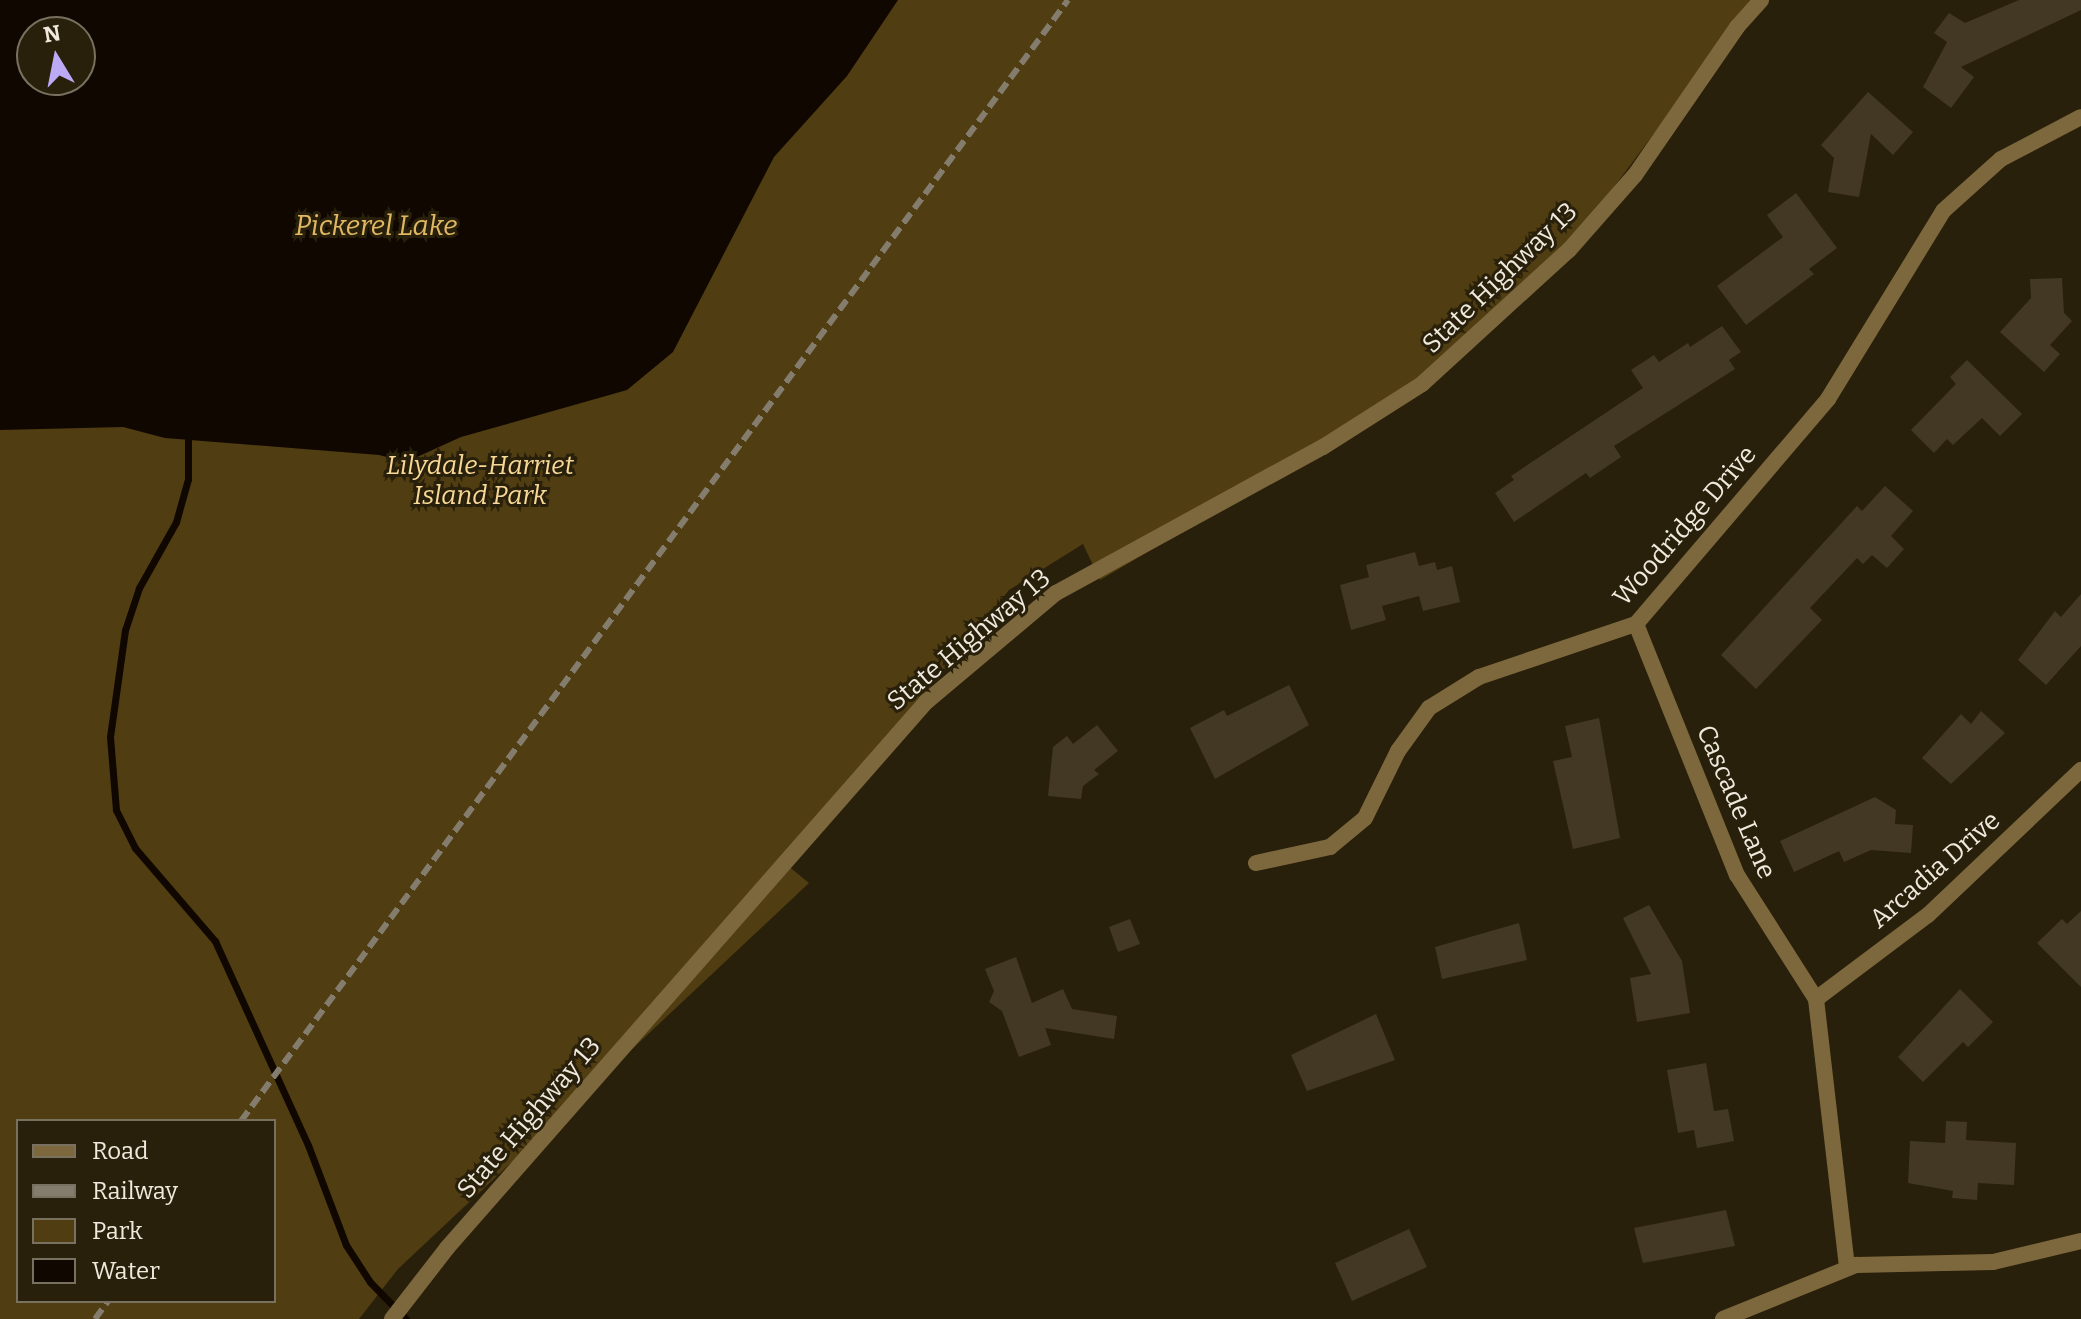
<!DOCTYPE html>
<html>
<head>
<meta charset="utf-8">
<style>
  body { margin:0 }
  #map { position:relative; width:2081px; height:1319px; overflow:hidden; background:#29200b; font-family:Bitter,serif }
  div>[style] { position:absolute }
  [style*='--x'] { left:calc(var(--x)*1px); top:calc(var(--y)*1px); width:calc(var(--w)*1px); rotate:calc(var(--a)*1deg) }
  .green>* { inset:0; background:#503d11 }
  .water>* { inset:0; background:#100800 }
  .stream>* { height:7px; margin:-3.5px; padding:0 3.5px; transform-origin:3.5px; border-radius:3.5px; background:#100800 }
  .building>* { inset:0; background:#423823 }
  .minor>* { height:16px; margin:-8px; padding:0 8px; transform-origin:8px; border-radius:8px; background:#7d683e }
  .tertiary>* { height:16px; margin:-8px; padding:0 8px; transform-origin:8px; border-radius:8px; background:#7d683e }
  .rail>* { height:6px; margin-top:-3px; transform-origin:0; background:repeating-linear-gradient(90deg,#847c6c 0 12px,transparent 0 18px) }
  span { translate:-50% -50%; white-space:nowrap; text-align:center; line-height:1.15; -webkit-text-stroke:6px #29200b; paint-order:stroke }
  .street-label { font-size:26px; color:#f0eade }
  .park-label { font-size:26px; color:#f8d896; font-style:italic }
  .water-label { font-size:28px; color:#e0b863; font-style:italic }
  .legend { position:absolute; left:16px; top:1119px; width:260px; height:184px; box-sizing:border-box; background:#29200b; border:2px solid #79715f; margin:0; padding:10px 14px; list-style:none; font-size:24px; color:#f0eade }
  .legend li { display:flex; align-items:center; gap:16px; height:40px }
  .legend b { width:40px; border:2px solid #79715f }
  .north { position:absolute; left:16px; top:16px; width:80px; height:80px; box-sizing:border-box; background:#29200b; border:2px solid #79715f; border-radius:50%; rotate:350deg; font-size:22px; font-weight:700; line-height:32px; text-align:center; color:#f0eade }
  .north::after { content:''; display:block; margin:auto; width:28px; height:36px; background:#bcaaf6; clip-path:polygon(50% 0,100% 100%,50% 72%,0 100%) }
</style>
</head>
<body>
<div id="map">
  <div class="green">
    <i style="clip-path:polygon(evenodd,0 0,1754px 0,1551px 271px,1342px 438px,1100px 580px,1083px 544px,1009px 590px,787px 865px,809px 883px,398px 1269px,359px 1319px,0 1319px,0 0,32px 32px,80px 32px,80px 80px,32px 80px,32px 32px,0 0,18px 1121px,274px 1121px,274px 1301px,18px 1301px,18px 1121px)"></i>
  </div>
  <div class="water">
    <i style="clip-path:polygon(evenodd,0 0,898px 0,847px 76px,774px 157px,673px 352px,627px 390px,461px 437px,406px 462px,379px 455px,165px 438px,123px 427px,0 430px,0 0,32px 32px,80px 32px,80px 80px,32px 80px,32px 32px)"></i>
  </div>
  <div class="stream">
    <i style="--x:188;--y:440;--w:39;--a:90"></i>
    <i style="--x:188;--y:479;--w:45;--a:105.6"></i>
    <i style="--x:176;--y:522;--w:76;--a:119.3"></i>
    <i style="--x:139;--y:588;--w:44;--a:108.4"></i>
    <i style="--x:125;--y:630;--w:108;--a:98"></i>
    <i style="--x:110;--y:737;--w:73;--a:85.3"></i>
    <i style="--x:116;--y:810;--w:42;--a:63.4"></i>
    <i style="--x:135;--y:848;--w:123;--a:49.3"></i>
    <i style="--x:215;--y:941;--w:224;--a:65.5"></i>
    <i style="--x:308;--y:1145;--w:107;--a:69.2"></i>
    <i style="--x:346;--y:1245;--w:44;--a:57"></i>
    <i style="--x:370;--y:1282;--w:52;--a:45.8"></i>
  </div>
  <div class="building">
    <i style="clip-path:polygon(2019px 0,2081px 0,2081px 10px,1961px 67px,1974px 77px,1951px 108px,1923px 87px,1947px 42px,1934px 33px,1949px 13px,1965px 23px)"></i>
    <i style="clip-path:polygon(1868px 92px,1913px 132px,1893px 155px,1871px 134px,1859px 197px,1828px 192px,1834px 158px,1821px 145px)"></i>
    <i style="clip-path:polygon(1796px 193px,1837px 248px,1809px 269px,1814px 274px,1746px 325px,1717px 286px,1783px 237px,1767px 215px)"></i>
    <i style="clip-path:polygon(2062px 278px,2064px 313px,2072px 321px,2050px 345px,2060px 354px,2044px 372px,2000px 332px,2031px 298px,2030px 279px)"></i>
    <i style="clip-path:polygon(1722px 326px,1741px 352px,1729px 360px,1735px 369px,1614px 446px,1621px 457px,1590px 478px,1586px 473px,1514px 522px,1495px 493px,1514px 480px,1511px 476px,1643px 388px,1631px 370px,1654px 355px,1659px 362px,1688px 343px,1690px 347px)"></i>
    <i style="clip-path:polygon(1967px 360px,2022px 414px,2000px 436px,1982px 418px,1953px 445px,1947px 439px,1934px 453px,1911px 430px,1956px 384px,1950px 377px)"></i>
    <i style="clip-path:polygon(1885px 486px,1913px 511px,1891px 536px,1904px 549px,1887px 568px,1872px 555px,1863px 564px,1857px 558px,1810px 608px,1822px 620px,1756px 689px,1721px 655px,1857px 506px,1862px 511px)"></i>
    <i style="clip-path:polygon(1415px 552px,1419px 566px,1435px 562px,1437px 570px,1452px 566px,1460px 602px,1423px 611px,1419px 596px,1382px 606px,1386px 620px,1351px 630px,1340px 585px,1369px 577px,1366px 565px)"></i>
    <i style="clip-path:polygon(2081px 594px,2081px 646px,2046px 685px,2018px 660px,2055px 611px,2061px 617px)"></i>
    <i style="clip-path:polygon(1289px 685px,1309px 725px,1215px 779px,1190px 728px,1224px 710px,1227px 716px)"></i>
    <i style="clip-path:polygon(1981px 711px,2005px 733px,1951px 784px,1922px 758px,1961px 714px,1971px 724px)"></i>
    <i style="clip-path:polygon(1599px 718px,1620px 838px,1573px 849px,1553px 761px,1572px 757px,1565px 726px)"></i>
    <i style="clip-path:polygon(1097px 725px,1118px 751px,1094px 770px,1099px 774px,1083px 786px,1081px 799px,1048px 796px,1053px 747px,1067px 736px,1073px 744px)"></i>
    <i style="clip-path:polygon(1875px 797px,1896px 810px,1895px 824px,1913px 825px,1911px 853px,1871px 850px,1844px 862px,1839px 851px,1794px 872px,1780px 841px)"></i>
    <i style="clip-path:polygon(1649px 905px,1682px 961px,1690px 1013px,1637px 1022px,1630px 978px,1651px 974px,1623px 918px)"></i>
    <i style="clip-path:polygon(2081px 911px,2081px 987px,2037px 943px,2062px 919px,2067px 924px)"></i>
    <i style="clip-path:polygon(1130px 919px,1140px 944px,1118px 952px,1109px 927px)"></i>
    <i style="clip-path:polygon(1519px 923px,1527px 960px,1442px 979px,1435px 947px)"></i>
    <i style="clip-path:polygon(1016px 957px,1032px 1003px,1063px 989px,1072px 1009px,1117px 1016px,1114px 1039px,1045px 1028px,1051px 1045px,1019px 1057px,1002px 1011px,989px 1002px,994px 991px,985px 969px)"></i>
    <i style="clip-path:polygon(1960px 989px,1993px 1022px,1968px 1047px,1963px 1042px,1923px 1082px,1898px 1057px)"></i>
    <i style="clip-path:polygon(1376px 1014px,1395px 1060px,1307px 1091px,1291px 1055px)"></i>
    <i style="clip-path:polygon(1706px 1063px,1714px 1111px,1728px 1109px,1734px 1141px,1697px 1148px,1694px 1130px,1678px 1133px,1667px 1070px)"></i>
    <i style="clip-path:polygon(1946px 1121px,1967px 1122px,1966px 1140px,2016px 1143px,2014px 1185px,1978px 1183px,1977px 1200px,1952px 1198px,1953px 1191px,1908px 1183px,1910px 1141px,1945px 1143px)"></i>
    <i style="clip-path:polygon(1726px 1210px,1735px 1246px,1643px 1263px,1634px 1228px)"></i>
    <i style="clip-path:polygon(1409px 1229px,1427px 1267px,1352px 1301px,1335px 1263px)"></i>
  </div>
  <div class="minor">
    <i style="--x:1636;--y:624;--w:271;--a:68.1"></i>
    <i style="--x:1737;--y:875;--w:147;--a:57.5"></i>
    <i style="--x:1816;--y:999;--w:268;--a:83.4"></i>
    <i style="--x:1847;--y:1265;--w:9;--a:0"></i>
    <i style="--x:1256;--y:863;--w:76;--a:-12.2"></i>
    <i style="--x:1330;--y:847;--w:45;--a:-39.6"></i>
    <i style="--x:1365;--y:818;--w:75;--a:-63.8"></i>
    <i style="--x:1398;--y:751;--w:53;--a:-54.2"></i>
    <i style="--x:1429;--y:708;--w:59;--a:-31.8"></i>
    <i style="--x:1479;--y:677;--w:166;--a:-18.7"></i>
    <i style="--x:1636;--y:624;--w:296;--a:-49.5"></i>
    <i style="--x:1828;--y:399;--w:220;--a:-58.5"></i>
    <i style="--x:1943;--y:211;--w:78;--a:-41.9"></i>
    <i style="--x:2001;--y:159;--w:90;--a:-27.7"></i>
    <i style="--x:1816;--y:999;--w:140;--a:-36.9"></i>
    <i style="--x:1928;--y:915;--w:211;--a:-43.5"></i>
    <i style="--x:1723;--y:1319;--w:144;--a:-22.1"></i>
    <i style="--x:1856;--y:1265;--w:137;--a:-1.3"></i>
    <i style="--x:1993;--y:1262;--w:90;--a:-13.4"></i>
  </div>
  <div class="tertiary">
    <i style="--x:392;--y:1319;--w:90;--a:-52.2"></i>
    <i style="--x:447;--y:1248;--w:726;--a:-48.74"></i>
    <i style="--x:926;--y:702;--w:170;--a:-40"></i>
    <i style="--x:1056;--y:593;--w:304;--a:-28.7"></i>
    <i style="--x:1323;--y:447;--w:117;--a:-32.5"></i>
    <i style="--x:1422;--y:384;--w:199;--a:-42.4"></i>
    <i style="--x:1569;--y:250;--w:100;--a:-48.7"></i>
    <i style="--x:1635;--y:175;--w:180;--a:-55.4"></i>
    <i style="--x:1737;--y:27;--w:36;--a:-48"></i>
  </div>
  <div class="rail">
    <i style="--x:241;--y:1121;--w:1393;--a:-53.58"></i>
    <i style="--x:95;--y:1319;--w:22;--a:-54"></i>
  </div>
  <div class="street-label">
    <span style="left:1500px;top:278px;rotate:-44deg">State Highway 13</span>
    <span style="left:1685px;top:526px;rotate:-49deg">Woodridge Drive</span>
    <span style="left:969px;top:640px;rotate:-40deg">State Highway 13</span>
    <span style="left:1736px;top:802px;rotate:67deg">Cascade Lane</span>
    <span style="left:1935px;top:870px;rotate:-41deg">Arcadia Drive</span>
    <span style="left:529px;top:1118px;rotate:-49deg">State Highway 13</span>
  </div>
  <div class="park-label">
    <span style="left:480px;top:481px">Lilydale-Harriet<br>Island Park</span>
  </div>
  <div class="water-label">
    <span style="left:376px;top:226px">Pickerel Lake</span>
  </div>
  <ul class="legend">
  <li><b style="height:10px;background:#7d683e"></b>Road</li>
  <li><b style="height:10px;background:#847c6c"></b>Railway</li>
  <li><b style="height:22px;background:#503d11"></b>Park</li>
  <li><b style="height:22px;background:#100800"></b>Water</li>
  </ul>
  <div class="north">N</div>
</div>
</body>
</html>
